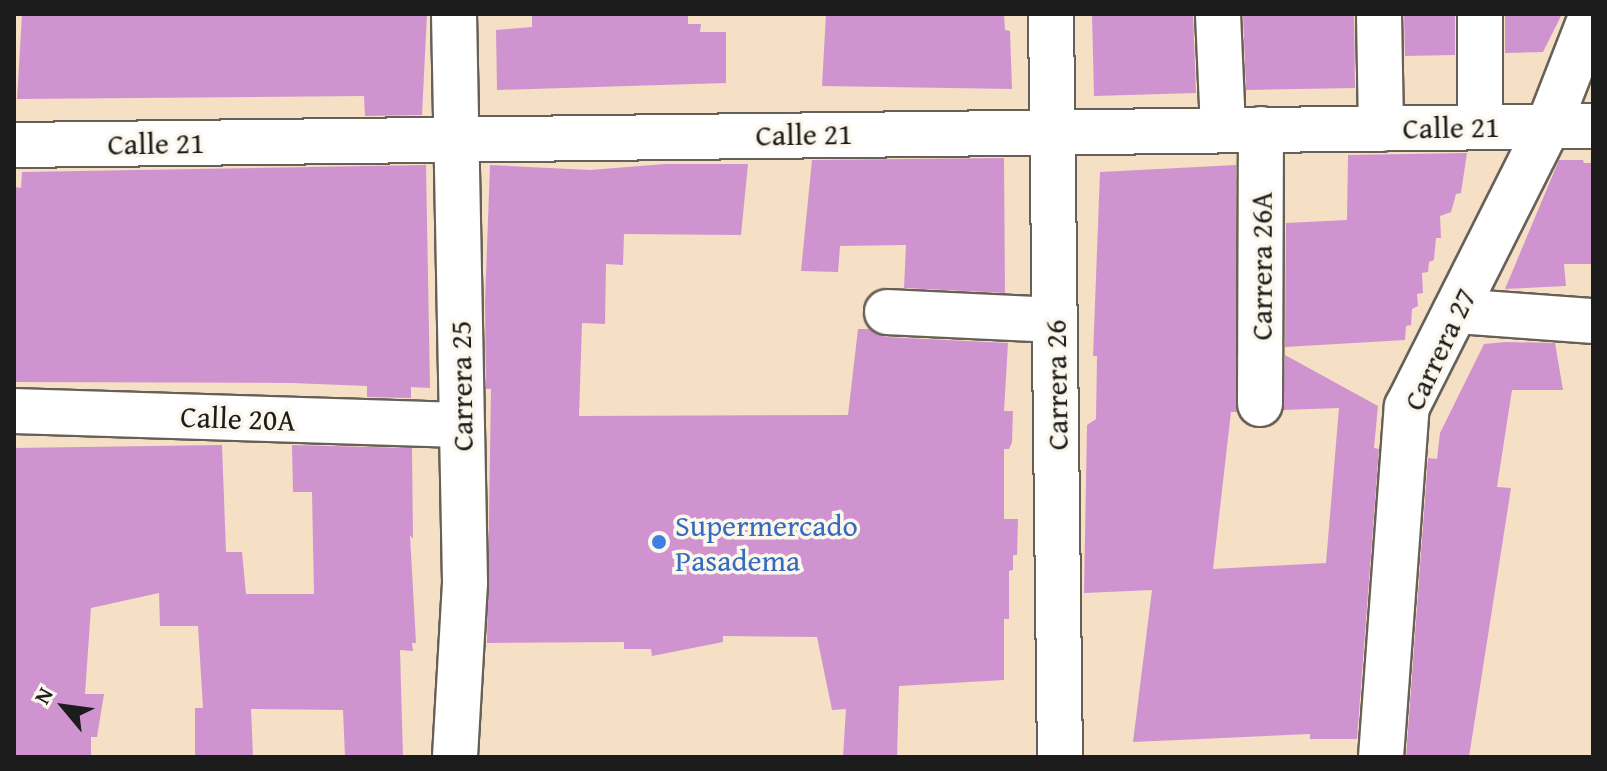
<!DOCTYPE html>
<html>
<head>
<meta charset="utf-8">
<style>
  body { margin:0 }
  #map { position:relative; width:1607px; height:771px; overflow:hidden; background:#f5dfc5; font-family:"Gentium Book Plus",serif }
  div>[style] { position:absolute }
  [style*='--x'] { left:calc(var(--x)*1px); top:calc(var(--y)*1px); width:calc(var(--w)*1px); rotate:calc(var(--a)*1deg) }
  .building>* { inset:0; background:#cf94d0 }
  .roads { filter:drop-shadow(2px 0 #686057) drop-shadow(-2px 0 #686057) drop-shadow(0 2px #686057) drop-shadow(0 -2px #686057) }
  .minor>* { height:44px; margin:-22px; padding:0 22px; transform-origin:22px; border-radius:22px; background:#fff }
  .dots>* { width:22px; height:22px; translate:-50% -50%; box-sizing:border-box; border:4px solid #fbf7ec; border-radius:50% }
  span { translate:-50% -50%; white-space:nowrap; text-align:center; line-height:1.15; -webkit-text-stroke:7px #fbf7ec; paint-order:stroke }
  .street-label { font-size:30px; color:#1c1c1c }
  .shop-label { font-size:30px; color:#366cbe }
  .left { translate:0 -50%; text-align:left }
  .frame { position:absolute; inset:0; border:16px solid #1c1c1c; pointer-events:none }
  .north { position:absolute; left:24px; top:667px; width:80px; height:80px; -webkit-text-stroke:6px #fbf7ec; paint-order:stroke; rotate:299deg; font-size:22px; font-weight:700; line-height:32px; text-align:center; color:#1c1c1c }
  .north::after { content:''; display:block; margin:auto; width:28px; height:36px; background:#1c1c1c; clip-path:polygon(50% 0,100% 100%,50% 72%,0 100%) }
</style>
</head>
<body>
<div id="map">
  <div class="building">
    <i style="clip-path:polygon(22px 14px,427px 14px,422px 115px,365px 116px,364px 96px,17px 99px)"></i>
    <i style="clip-path:polygon(532px 14px,688px 14px,688px 24px,701px 24px,700px 32px,726px 32px,726px 83px,497px 90px,496px 30px,532px 27px)"></i>
    <i style="clip-path:polygon(826px 14px,1004px 14px,1005px 30px,1010px 31px,1012px 89px,822px 86px)"></i>
    <i style="clip-path:polygon(1092px 14px,1193px 14px,1196px 93px,1094px 96px)"></i>
    <i style="clip-path:polygon(1243px 14px,1354px 14px,1355px 88px,1246px 90px)"></i>
    <i style="clip-path:polygon(1404px 14px,1455px 14px,1455px 55px,1405px 56px)"></i>
    <i style="clip-path:polygon(1505px 14px,1562px 14px,1543px 52px,1505px 53px)"></i>
    <i style="clip-path:polygon(1467px 153px,1461px 193px,1456px 194px,1451px 212px,1440px 216px,1441px 238px,1436px 238px,1434px 260px,1429px 262px,1428px 272px,1422px 273px,1423px 293px,1417px 294px,1418px 306px,1412px 309px,1411px 325px,1406px 326px,1405px 340px,1285px 347px,1286px 223px,1347px 220px,1348px 155px)"></i>
    <i style="clip-path:polygon(1004px 158px,1005px 293px,904px 288px,906px 245px,840px 246px,838px 272px,801px 271px,812px 160px)"></i>
    <i style="clip-path:polygon(1559px 160px,1583px 160px,1584px 163px,1593px 163px,1593px 264px,1564px 264px,1566px 286px,1505px 289px)"></i>
    <i style="clip-path:polygon(665px 164px,748px 164px,741px 235px,624px 234px,623px 265px,606px 264px,605px 324px,582px 323px,579px 416px,848px 415px,858px 329px,870px 329px,886px 337px,1008px 343px,1004px 411px,1013px 411px,1012px 442px,1009px 449px,1004px 449px,1004px 519px,1018px 519px,1017px 555px,1013px 555px,1013px 570px,1009px 571px,1009px 619px,1004px 619px,1004px 680px,899px 686px,897px 757px,843px 757px,846px 709px,832px 710px,817px 637px,723px 636px,723px 642px,652px 656px,651px 649px,624px 649px,624px 642px,487px 643px,491px 389px,486px 389px,485px 302px,490px 165px,590px 170px)"></i>
    <i style="clip-path:polygon(426px 165px,430px 388px,411px 387px,411px 398px,367px 397px,367px 386px,292px 383px,14px 382px,14px 207px,15px 187px,21px 188px,22px 172px)"></i>
    <i style="clip-path:polygon(1236px 165px,1237px 412px,1231px 412px,1213px 569px,1326px 563px,1339px 408px,1283px 410px,1285px 355px,1378px 406px,1374px 448px,1379px 449px,1357px 739px,1310px 739px,1310px 734px,1133px 742px,1152px 590px,1084px 593px,1087px 425px,1096px 419px,1097px 356px,1093px 356px,1100px 172px)"></i>
    <i style="clip-path:polygon(1506px 342px,1555px 343px,1563px 390px,1512px 390px,1497px 487px,1511px 488px,1469px 757px,1406px 757px,1428px 458px,1437px 459px,1440px 433px,1484px 344px)"></i>
    <i style="clip-path:polygon(222px 445px,226px 552px,242px 552px,246px 594px,314px 594px,312px 492px,293px 492px,292px 445px,412px 448px,413px 539px,410px 535px,416px 643px,412px 643px,413px 651px,400px 650px,403px 757px,345px 757px,343px 710px,251px 709px,253px 757px,195px 757px,195px 708px,203px 708px,198px 626px,160px 626px,159px 593px,91px 608px,85px 694px,104px 694px,97px 737px,91px 737px,91px 757px,14px 757px,14px 448px)"></i>
  </div>
  <div class="roads">
    <div class="minor">
      <i style="--x:454;--y:14;--w:569;--a:88.89"></i>
      <i style="--x:465;--y:583;--w:174;--a:93.3"></i>
      <i style="--x:1051;--y:14;--w:743;--a:89.31"></i>
      <i style="--x:1218;--y:14;--w:116;--a:87.5"></i>
      <i style="--x:1379;--y:14;--w:115;--a:89"></i>
      <i style="--x:1480;--y:14;--w:112;--a:90"></i>
      <i style="--x:14;--y:145;--w:1579;--a:-0.69"></i>
      <i style="--x:1456;--y:311;--w:137;--a:4.2"></i>
      <i style="--x:887;--y:312;--w:168;--a:2.7"></i>
      <i style="--x:1260;--y:404;--w:275;--a:-89.8"></i>
      <i style="--x:14;--y:411;--w:448;--a:1.8"></i>
      <i style="--x:1381;--y:757;--w:351;--a:-85.8"></i>
      <i style="--x:1407;--y:407;--w:313;--a:-63.3"></i>
      <i style="--x:1548;--y:127;--w:121;--a:-68.7"></i>
    </div>
  </div>
  <div class="dots">
    <i style="left:659px;top:542px;background:#3f7fe0"></i>
  </div>
  <div class="street-label">
    <span style="left:1451px;top:127px;rotate:-1deg">Calle 21</span>
    <span style="left:804px;top:134px;rotate:-1deg">Calle 21</span>
    <span style="left:156px;top:143px;rotate:-1deg">Calle 21</span>
    <span style="left:1261px;top:266px;rotate:-90deg">Carrera 26A</span>
    <span style="left:1439px;top:349px;rotate:-65deg">Carrera 27</span>
    <span style="left:1056px;top:385px;rotate:-91deg">Carrera 26</span>
    <span style="left:461px;top:386px;rotate:-91deg">Carrera 25</span>
    <span style="left:238px;top:418px;rotate:2deg">Calle 20A</span>
  </div>
  <div class="shop-label">
    <span class="left" style="left:675px;top:542px">Supermercado<br>Pasadema</span>
  </div>
  <div class="frame"></div>
  <div class="north">N</div>
</div>
</body>
</html>
